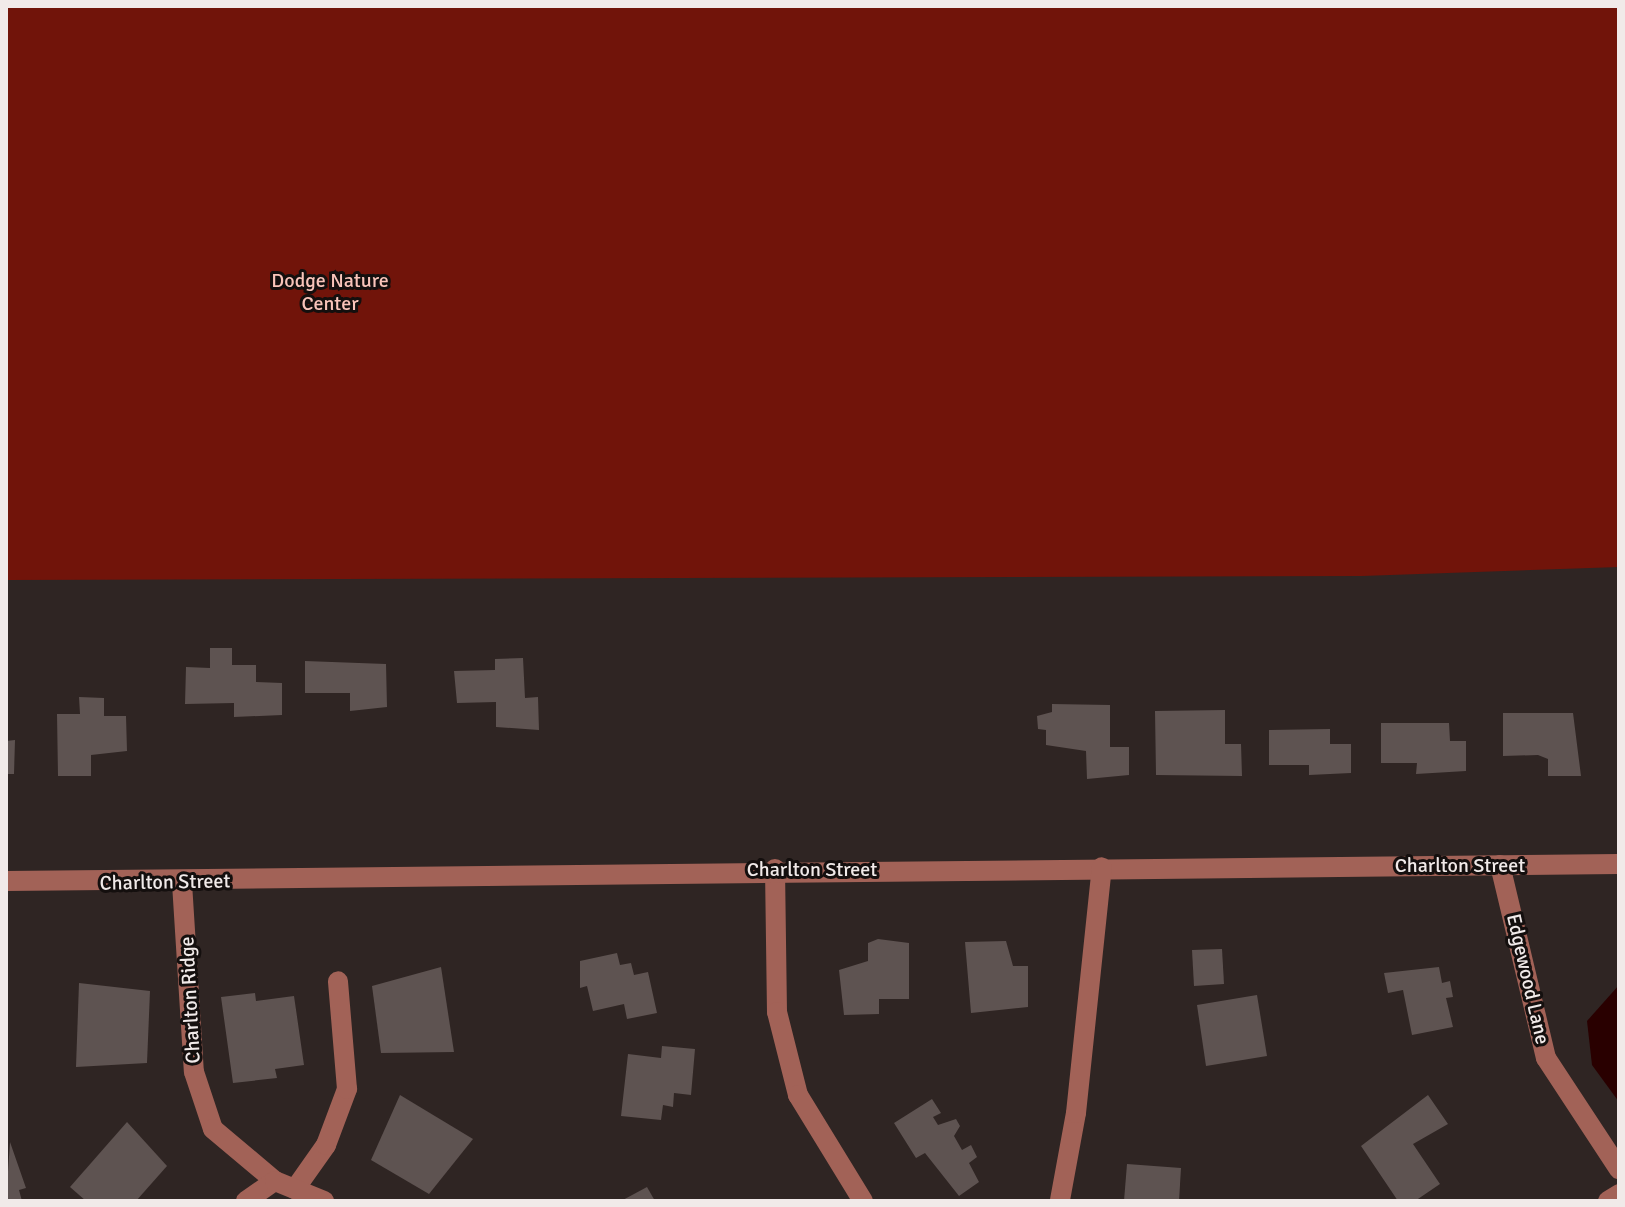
<!DOCTYPE html>
<html>
<head>
<meta charset="utf-8">
<style>
  body { margin:0 }
  #map { position:relative; width:1625px; height:1207px; overflow:hidden; background:#2f2523; font-family:Signika,sans-serif }
  div>[style] { position:absolute }
  [style*='--x'] { left:calc(var(--x)*1px); top:calc(var(--y)*1px); width:calc(var(--w)*1px); rotate:calc(var(--a)*1deg) }
  .green>* { inset:0; background:#71140a }
  .water>* { inset:0; background:#290000 }
  .building>* { inset:0; background:#5e5351 }
  .minor>* { height:20px; margin:-10px; padding:0 10px; transform-origin:10px; border-radius:10px; background:#a26257 }
  span { translate:-50% -50%; white-space:nowrap; text-align:center; line-height:1.15; -webkit-text-stroke:6px #140f0e; paint-order:stroke }
  .park-label { font-size:20px; color:#fac4ba }
  .street-label { font-size:20px; color:#f1eae9 }
  .frame { position:absolute; inset:0; border:8px solid #f1eae9; pointer-events:none }
</style>
</head>
<body>
<div id="map">
  <div class="green">
    <i style="clip-path:polygon(6px 6px,1619px 6px,1619px 567px,1362px 576px,6px 580px)"></i>
  </div>
  <div class="water">
    <i style="clip-path:polygon(1619px 985px,1619px 1102px,1592px 1065px,1587px 1021px)"></i>
  </div>
  <div class="building">
    <i style="clip-path:polygon(210px 648px,232px 648px,232px 665px,256px 665px,256px 682px,282px 683px,282px 715px,234px 717px,234px 703px,185px 704px,186px 667px,210px 668px)"></i>
    <i style="clip-path:polygon(523px 658px,525px 698px,538px 697px,539px 730px,496px 727px,496px 702px,457px 703px,454px 671px,495px 670px,495px 659px)"></i>
    <i style="clip-path:polygon(305px 661px,386px 664px,387px 707px,350px 711px,350px 693px,305px 693px)"></i>
    <i style="clip-path:polygon(79px 697px,104px 698px,104px 716px,126px 716px,127px 751px,91px 755px,91px 776px,58px 776px,57px 714px,80px 714px)"></i>
    <i style="clip-path:polygon(1052px 704px,1110px 705px,1110px 747px,1129px 747px,1129px 775px,1087px 779px,1086px 751px,1046px 745px,1046px 730px,1038px 729px,1037px 716px,1052px 712px)"></i>
    <i style="clip-path:polygon(1225px 710px,1225px 744px,1241px 744px,1242px 776px,1156px 775px,1155px 711px)"></i>
    <i style="clip-path:polygon(1503px 713px,1573px 713px,1581px 776px,1548px 776px,1548px 759px,1538px 755px,1503px 756px)"></i>
    <i style="clip-path:polygon(1381px 723px,1449px 723px,1450px 741px,1466px 741px,1466px 771px,1416px 774px,1417px 763px,1381px 763px)"></i>
    <i style="clip-path:polygon(1330px 729px,1330px 744px,1351px 744px,1351px 773px,1309px 775px,1309px 765px,1269px 765px,1269px 730px)"></i>
    <i style="clip-path:polygon(15px 740px,14px 774px,6px 774px,6px 741px)"></i>
    <i style="clip-path:polygon(878px 939px,909px 943px,909px 999px,879px 999px,879px 1014px,844px 1015px,839px 970px,868px 961px,868px 943px)"></i>
    <i style="clip-path:polygon(1006px 941px,1013px 966px,1028px 966px,1028px 1007px,971px 1013px,965px 942px)"></i>
    <i style="clip-path:polygon(1222px 949px,1224px 984px,1194px 986px,1192px 950px)"></i>
    <i style="clip-path:polygon(617px 953px,620px 965px,631px 963px,634px 975px,648px 972px,657px 1013px,627px 1019px,624px 1004px,593px 1011px,587px 986px,580px 988px,580px 961px)"></i>
    <i style="clip-path:polygon(441px 967px,454px 1052px,381px 1053px,372px 986px)"></i>
    <i style="clip-path:polygon(1439px 967px,1442px 983px,1450px 981px,1453px 997px,1446px 998px,1453px 1027px,1412px 1035px,1403px 990px,1388px 993px,1384px 973px)"></i>
    <i style="clip-path:polygon(79px 983px,150px 991px,147px 1063px,76px 1067px)"></i>
    <i style="clip-path:polygon(255px 993px,256px 1001px,294px 996px,304px 1065px,275px 1069px,277px 1078px,233px 1083px,221px 997px)"></i>
    <i style="clip-path:polygon(1257px 995px,1267px 1056px,1206px 1066px,1197px 1005px)"></i>
    <i style="clip-path:polygon(662px 1046px,695px 1049px,691px 1095px,674px 1093px,673px 1107px,663px 1105px,661px 1120px,621px 1116px,628px 1054px,661px 1058px)"></i>
    <i style="clip-path:polygon(400px 1095px,473px 1139px,429px 1194px,371px 1160px)"></i>
    <i style="clip-path:polygon(1428px 1095px,1448px 1124px,1413px 1144px,1440px 1184px,1415px 1201px,1398px 1201px,1361px 1146px)"></i>
    <i style="clip-path:polygon(932px 1099px,941px 1113px,933px 1117px,938px 1125px,956px 1119px,960px 1126px,954px 1136px,962px 1150px,971px 1145px,977px 1157px,969px 1163px,979px 1182px,959px 1196px,925px 1153px,916px 1158px,894px 1123px)"></i>
    <i style="clip-path:polygon(127px 1122px,167px 1166px,136px 1201px,86px 1201px,70px 1187px)"></i>
    <i style="clip-path:polygon(10px 1142px,26px 1188px,19px 1190px,22px 1201px,6px 1201px)"></i>
    <i style="clip-path:polygon(1127px 1164px,1181px 1168px,1179px 1201px,1124px 1201px)"></i>
    <i style="clip-path:polygon(647px 1187px,655px 1201px,621px 1201px)"></i>
  </div>
  <div class="minor">
    <i style="--x:1500;--y:865;--w:198;--a:76.6"></i>
    <i style="--x:1546;--y:1058;--w:133;--a:56.7"></i>
    <i style="--x:775;--y:869;--w:143;--a:89.2"></i>
    <i style="--x:777;--y:1012;--w:86;--a:75.8"></i>
    <i style="--x:798;--y:1095;--w:124;--a:58.5"></i>
    <i style="--x:6;--y:881;--w:1613;--a:-0.6"></i>
    <i style="--x:182;--y:883;--w:189;--a:86.4"></i>
    <i style="--x:194;--y:1072;--w:60;--a:71.6"></i>
    <i style="--x:213;--y:1129;--w:81;--a:40"></i>
    <i style="--x:295;--y:1189;--w:54;--a:-54.8"></i>
    <i style="--x:326;--y:1145;--w:60;--a:-69.4"></i>
    <i style="--x:347;--y:1089;--w:108;--a:-94.8"></i>
    <i style="--x:1060;--y:1200;--w:88;--a:-79.6"></i>
    <i style="--x:1076;--y:1113;--w:247;--a:-84"></i>
    <i style="--x:246;--y:1201;--w:35;--a:-35"></i>
    <i style="--x:275;--y:1181;--w:53;--a:22.2"></i>
    <i style="--x:1608;--y:1201;--w:13;--a:-32"></i>
  </div>
  <div class="park-label">
    <span style="left:330px;top:292px">Dodge Nature<br>Center</span>
  </div>
  <div class="street-label">
    <span style="left:1460px;top:865px">Charlton Street</span>
    <span style="left:812px;top:869px">Charlton Street</span>
    <span style="left:165px;top:882px;rotate:-1deg">Charlton Street</span>
    <span style="left:1528px;top:979px;rotate:77deg">Edgewood Lane</span>
    <span style="left:190px;top:1000px;rotate:-93deg">Charlton Ridge</span>
  </div>
  <div class="frame"></div>
</div>
</body>
</html>
